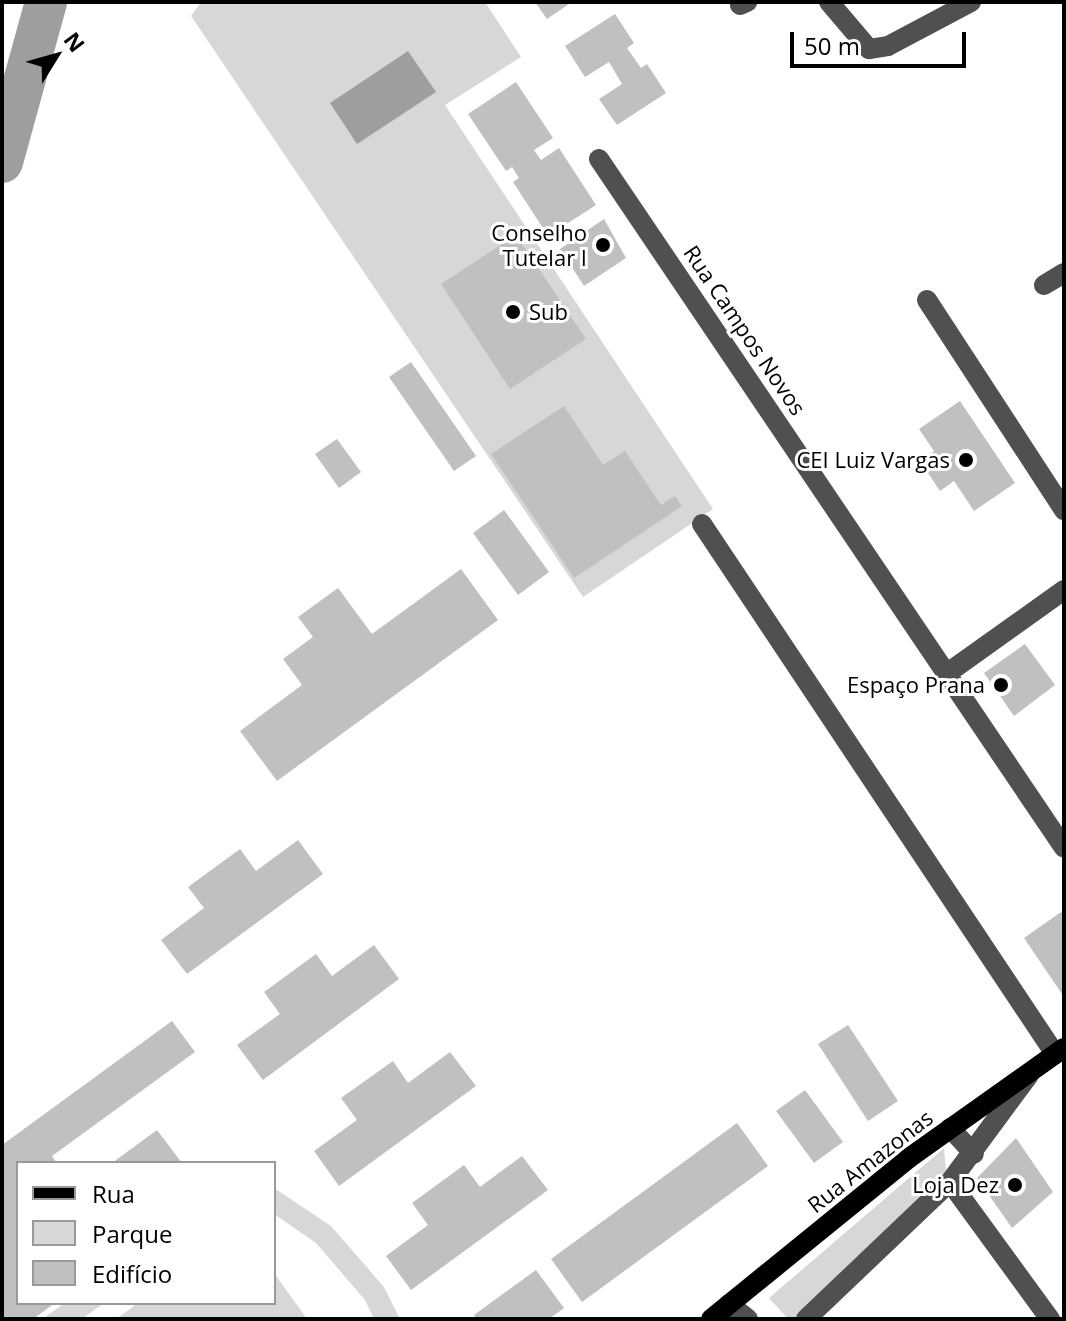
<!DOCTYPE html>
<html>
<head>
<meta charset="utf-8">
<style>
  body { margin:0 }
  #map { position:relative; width:1066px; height:1321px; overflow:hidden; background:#fff; font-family:"Open Sans",sans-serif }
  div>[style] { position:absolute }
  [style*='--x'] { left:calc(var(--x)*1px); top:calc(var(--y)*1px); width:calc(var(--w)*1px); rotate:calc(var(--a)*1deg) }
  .green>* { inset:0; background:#d7d7d7 }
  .water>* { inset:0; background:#9e9e9e }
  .river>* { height:42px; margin:-21px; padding:0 21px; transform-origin:21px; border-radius:21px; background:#9e9e9e }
  .building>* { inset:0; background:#c0c0c0 }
  .minor>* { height:20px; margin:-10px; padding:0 10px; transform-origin:10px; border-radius:10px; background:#505050 }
  .major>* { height:20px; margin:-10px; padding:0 10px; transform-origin:10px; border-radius:10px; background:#000 }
  .dots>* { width:22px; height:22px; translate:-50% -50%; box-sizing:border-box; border:4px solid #fff; border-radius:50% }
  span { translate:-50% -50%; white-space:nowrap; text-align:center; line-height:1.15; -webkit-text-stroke:6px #fff; paint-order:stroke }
  .poi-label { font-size:22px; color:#000 }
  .right { translate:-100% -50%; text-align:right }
  .left { translate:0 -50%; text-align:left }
  .street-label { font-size:22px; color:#000 }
  .frame { position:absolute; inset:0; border:4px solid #000; pointer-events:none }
  .legend { position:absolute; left:16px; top:1161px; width:260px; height:144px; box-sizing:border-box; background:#fff; border:2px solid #999; margin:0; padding:10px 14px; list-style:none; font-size:24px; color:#000 }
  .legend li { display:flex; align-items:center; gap:16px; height:40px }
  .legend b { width:40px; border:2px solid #999 }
  .north { position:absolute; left:16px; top:16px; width:80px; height:80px; -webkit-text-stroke:6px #fff; paint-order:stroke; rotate:53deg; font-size:22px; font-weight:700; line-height:32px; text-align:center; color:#000 }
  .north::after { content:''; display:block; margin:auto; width:28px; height:36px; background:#000; clip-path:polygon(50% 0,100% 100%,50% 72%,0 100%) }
  .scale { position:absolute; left:790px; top:32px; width:176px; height:36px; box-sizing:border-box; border:4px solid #000; border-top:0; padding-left:10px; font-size:24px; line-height:28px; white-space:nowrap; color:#000; -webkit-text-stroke:6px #fff; paint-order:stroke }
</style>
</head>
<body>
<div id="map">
  <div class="green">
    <i style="clip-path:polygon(201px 2px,485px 2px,521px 57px,445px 105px,713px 509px,583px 597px,191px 16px)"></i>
    <i style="clip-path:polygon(944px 1148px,946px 1172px,929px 1197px,800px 1319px,788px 1319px,769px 1298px)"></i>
    <i style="clip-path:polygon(274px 1188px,331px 1226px,384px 1287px,400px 1319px,374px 1319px,365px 1300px,316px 1243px,274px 1214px)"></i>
    <i style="clip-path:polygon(274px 1273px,307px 1319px,116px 1319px,138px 1303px,274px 1303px)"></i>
    <i style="clip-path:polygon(65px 1303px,104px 1303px,82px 1319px,42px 1319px)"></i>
  </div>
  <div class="water">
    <i style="clip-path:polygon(408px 51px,436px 92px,357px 144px,330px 103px)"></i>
  </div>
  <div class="river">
    <i style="--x:2;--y:162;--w:166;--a:-74.6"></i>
  </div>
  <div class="building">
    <i style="clip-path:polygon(535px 2px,572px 2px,547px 19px)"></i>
    <i style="clip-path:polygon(615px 14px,634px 43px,627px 48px,641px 68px,647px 64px,666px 93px,617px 125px,599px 99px,622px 84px,609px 62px,585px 77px,565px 46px)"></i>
    <i style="clip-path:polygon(516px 82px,553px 138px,534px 150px,541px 160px,559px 148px,596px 205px,548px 236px,513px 182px,519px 178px,512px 167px,506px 171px,468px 114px)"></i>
    <i style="clip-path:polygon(604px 219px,626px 258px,584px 286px,560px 249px)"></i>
    <i style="clip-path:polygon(516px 235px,586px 339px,510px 389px,441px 284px)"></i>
    <i style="clip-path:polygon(411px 362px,476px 456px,454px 471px,389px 377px)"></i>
    <i style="clip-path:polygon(960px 401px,1015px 483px,974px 511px,954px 481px,940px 491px,920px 461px,934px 451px,919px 429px)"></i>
    <i style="clip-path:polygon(564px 406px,603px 465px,625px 451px,661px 505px,675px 496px,682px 506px,574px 578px,491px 454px)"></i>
    <i style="clip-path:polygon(337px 439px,361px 472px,339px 488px,315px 454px)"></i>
    <i style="clip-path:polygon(504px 510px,549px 572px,518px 595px,473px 533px)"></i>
    <i style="clip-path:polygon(461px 569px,498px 620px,277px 781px,240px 731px,302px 685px,283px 659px,313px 637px,298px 617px,338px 588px,372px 634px)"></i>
    <i style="clip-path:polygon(1025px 644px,1055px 685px,1014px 716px,984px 673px)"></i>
    <i style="clip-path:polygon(298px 840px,323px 874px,187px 974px,161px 940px,204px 908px,188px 887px,240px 849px,256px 871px)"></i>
    <i style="clip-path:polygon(1061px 912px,1064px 917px,1064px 997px,1024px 938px)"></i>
    <i style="clip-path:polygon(374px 945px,399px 979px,263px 1080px,237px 1045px,280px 1014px,264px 992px,316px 954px,332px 976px)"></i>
    <i style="clip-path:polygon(172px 1021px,195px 1052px,52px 1156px,57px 1163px,18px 1163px,18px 1303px,55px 1303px,33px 1319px,2px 1319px,2px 1145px)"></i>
    <i style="clip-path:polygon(848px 1025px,898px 1101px,868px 1121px,818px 1044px)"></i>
    <i style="clip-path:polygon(450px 1052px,476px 1086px,339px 1186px,314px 1151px,357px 1120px,341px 1098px,393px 1061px,408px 1083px)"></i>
    <i style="clip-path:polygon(805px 1090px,843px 1142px,814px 1163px,776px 1111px)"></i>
    <i style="clip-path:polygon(737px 1123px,768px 1166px,582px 1302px,551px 1259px)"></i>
    <i style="clip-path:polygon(157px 1130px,182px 1163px,112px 1163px)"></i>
    <i style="clip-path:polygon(1016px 1138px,1053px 1192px,1012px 1228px,977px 1178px)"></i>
    <i style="clip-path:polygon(522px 1156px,548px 1190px,411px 1290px,386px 1256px,428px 1225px,412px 1203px,464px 1165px,480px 1187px)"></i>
    <i style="clip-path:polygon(536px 1270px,564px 1308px,549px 1319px,477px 1319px,474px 1315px)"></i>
  </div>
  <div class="minor">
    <i style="--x:829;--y:2;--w:62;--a:49.6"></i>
    <i style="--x:869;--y:49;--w:19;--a:-9"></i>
    <i style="--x:888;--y:46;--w:94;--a:-27.9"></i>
    <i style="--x:740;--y:5;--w:8;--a:-23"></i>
    <i style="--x:599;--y:159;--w:831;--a:55.98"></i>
    <i style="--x:1044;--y:285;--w:23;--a:-31"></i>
    <i style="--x:927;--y:300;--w:251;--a:56.9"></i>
    <i style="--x:702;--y:524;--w:637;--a:56.33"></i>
    <i style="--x:949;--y:672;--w:141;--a:-35.5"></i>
    <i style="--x:950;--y:1128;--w:35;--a:47"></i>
    <i style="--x:950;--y:1182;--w:170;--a:53.9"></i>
    <i style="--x:729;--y:1304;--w:24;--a:38"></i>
    <i style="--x:806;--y:1319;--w:199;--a:-43.6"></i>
    <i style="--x:950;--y:1182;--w:133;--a:-53.6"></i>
  </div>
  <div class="major">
    <i style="--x:711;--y:1319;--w:255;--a:-39.1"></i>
    <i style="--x:909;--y:1158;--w:190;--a:-35.4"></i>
  </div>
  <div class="dots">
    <i style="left:603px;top:245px;background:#000"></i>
    <i style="left:513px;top:312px;background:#000"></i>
    <i style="left:966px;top:460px;background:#000"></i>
    <i style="left:1001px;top:685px;background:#000"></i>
    <i style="left:1015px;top:1185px;background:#000"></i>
  </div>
  <div class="poi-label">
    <span class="right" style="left:587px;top:245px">Conselho<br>Tutelar I</span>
    <span class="left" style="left:529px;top:312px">Sub</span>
    <span class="right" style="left:950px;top:460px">CEI Luiz Vargas</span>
    <span class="right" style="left:985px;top:685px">Espaço Prana</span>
    <span class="right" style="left:999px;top:1185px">Loja Dez</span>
  </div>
  <div class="street-label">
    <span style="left:745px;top:330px;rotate:56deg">Rua Campos Novos</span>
    <span style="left:870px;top:1161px;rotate:-38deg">Rua Amazonas</span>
  </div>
  <div class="frame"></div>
  <ul class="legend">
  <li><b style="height:10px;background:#000"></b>Rua</li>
  <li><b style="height:22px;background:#d7d7d7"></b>Parque</li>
  <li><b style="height:22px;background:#c0c0c0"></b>Edifício</li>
  </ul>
  <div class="north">N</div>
  <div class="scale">50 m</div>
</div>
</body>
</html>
